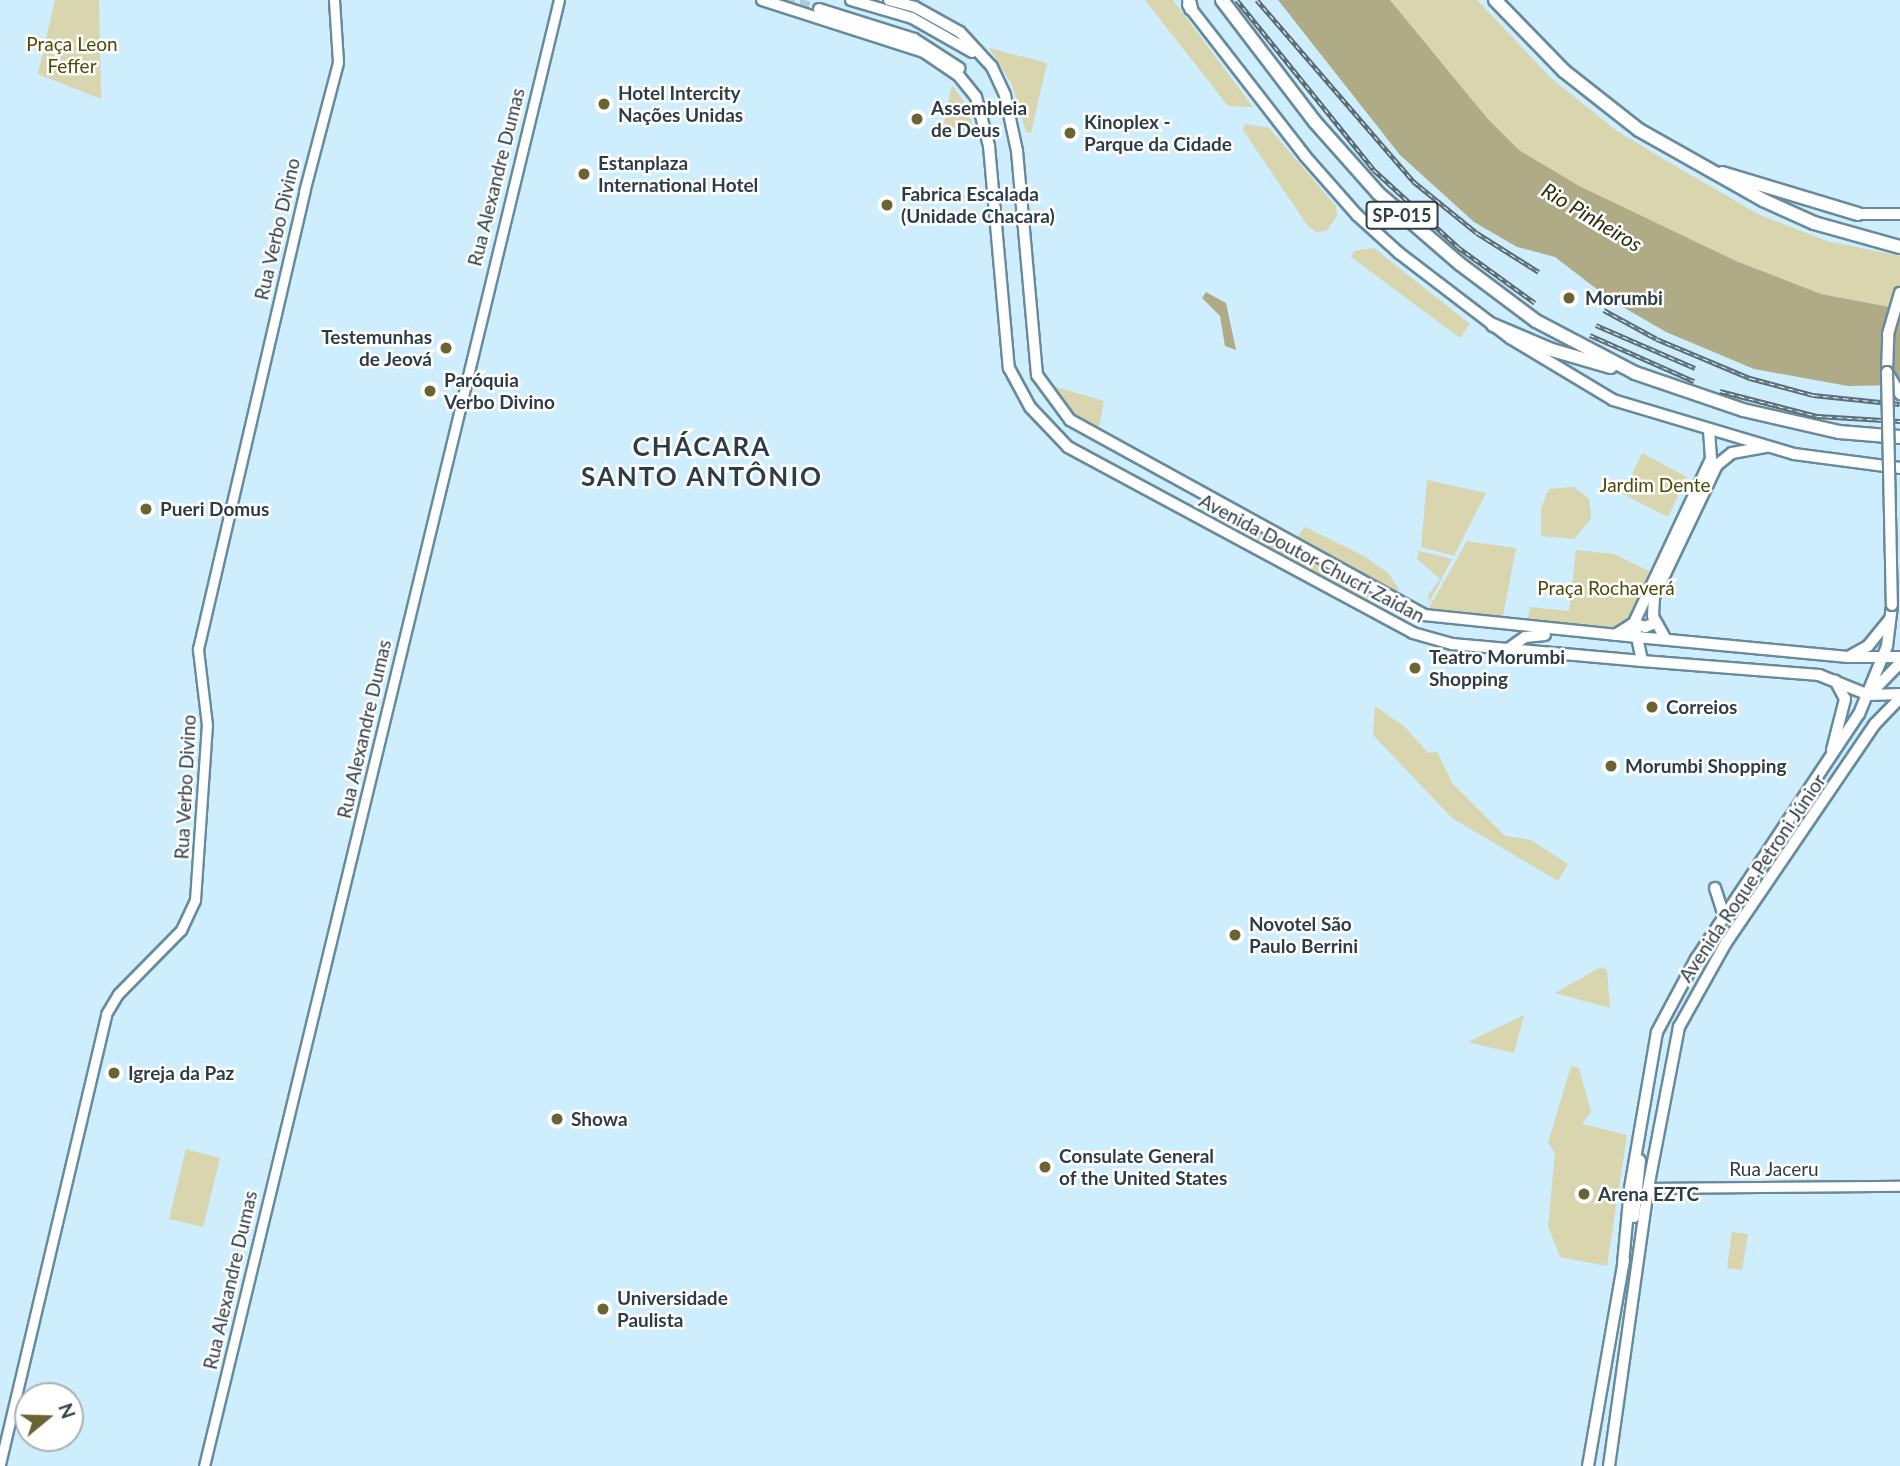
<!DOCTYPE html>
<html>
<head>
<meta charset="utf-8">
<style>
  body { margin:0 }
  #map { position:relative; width:1900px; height:1466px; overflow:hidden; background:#ceedfd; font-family:Lato,sans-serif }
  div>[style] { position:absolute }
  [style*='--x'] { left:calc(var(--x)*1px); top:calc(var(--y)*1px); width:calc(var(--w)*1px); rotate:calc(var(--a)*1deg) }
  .green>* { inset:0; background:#d8d5af }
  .water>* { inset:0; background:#aeab86 }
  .secondary-tunnel>* { height:10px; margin-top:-5px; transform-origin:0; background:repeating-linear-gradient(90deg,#aecad8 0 10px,transparent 0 15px) }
  .roads { filter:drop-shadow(2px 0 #678b9d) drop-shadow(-2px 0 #678b9d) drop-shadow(0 2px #678b9d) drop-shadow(0 -2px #678b9d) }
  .tertiary>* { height:9px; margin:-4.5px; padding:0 4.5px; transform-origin:4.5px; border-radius:4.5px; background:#fff }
  .secondary>* { height:10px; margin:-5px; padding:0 5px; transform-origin:5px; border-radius:5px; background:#fff }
  .primary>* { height:10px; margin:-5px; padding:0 5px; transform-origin:5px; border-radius:5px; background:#fff }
  .trunk>* { height:10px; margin:-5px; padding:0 5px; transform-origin:5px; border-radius:5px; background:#fff }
  .motorway>* { height:12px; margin:-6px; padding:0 6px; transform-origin:6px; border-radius:6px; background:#fff }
  .rail>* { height:4.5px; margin-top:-2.25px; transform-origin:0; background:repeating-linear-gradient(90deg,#fff 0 5px,#5a6e78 0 10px); box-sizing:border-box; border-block:2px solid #5a6e78 }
  .bridges { filter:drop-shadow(2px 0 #678b9d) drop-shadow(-2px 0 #678b9d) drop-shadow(0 2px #678b9d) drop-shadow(0 -2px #678b9d) }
  .primary-bridge>* { height:10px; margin:-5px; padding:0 5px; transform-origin:5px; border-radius:5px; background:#fff }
  .dots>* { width:19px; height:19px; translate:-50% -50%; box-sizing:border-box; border:4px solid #fff; border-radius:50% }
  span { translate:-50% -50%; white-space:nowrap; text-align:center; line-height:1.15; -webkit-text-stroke:5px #fff; paint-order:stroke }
  .shield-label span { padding:2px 5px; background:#fff; border:2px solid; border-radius:5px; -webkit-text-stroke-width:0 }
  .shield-label { font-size:18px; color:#2e3d45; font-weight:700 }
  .park-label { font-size:19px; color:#4f4905 }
  .poi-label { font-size:19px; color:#2e3d45; font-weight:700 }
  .left { translate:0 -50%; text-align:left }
  .right { translate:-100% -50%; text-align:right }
  .street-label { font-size:19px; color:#2e3d45 }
  .water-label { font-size:21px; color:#2e2b0b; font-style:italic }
  .district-label { font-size:26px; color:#2e3d45; font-weight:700; letter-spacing:2px }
  .north { position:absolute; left:14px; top:1382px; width:70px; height:70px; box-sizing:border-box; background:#fff; border:2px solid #abb1b5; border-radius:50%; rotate:71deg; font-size:19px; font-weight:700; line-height:28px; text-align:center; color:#2e3d45 }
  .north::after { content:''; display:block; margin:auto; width:24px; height:32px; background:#696431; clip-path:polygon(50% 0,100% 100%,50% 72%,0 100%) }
</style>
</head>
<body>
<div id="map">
  <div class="green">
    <i style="clip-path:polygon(55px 0,99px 0,101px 99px,38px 74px)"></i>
    <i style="clip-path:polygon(1145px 0,1173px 0,1253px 107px,1228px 106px)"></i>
    <i style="clip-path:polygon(1390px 0,1477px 0,1552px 79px,1617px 131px,1672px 164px,1760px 215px,1827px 241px,1900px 256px,1900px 309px,1821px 294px,1736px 261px,1579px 187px,1519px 150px,1487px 118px)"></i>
    <i style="clip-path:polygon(989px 48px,1047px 63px,1031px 133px,1026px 132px,1012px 85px)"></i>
    <i style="clip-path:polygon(952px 85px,970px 110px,973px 133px,943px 126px)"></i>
    <i style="clip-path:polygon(1245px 124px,1269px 128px,1336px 206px,1337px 216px,1326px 231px,1316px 232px,1308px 226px,1243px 130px)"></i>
    <i style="clip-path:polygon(1374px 248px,1470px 324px,1460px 338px,1351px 257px,1354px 251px)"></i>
    <i style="clip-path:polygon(1049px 385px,1104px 401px,1098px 432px,1059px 402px)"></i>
    <i style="clip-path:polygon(1642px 453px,1687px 477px,1668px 517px,1623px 494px)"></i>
    <i style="clip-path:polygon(1427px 480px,1486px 493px,1454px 556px,1421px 547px)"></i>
    <i style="clip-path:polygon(1574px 487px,1589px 499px,1591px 519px,1574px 539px,1541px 536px,1541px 508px,1549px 489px)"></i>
    <i style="clip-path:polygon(1226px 509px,1373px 593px,1367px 602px,1218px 522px)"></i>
    <i style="clip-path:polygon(1305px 527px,1364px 556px,1388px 573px,1399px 589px,1395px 594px,1296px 539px)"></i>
    <i style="clip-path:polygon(1467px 541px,1516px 548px,1503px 616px,1426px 613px)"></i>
    <i style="clip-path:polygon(1576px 550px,1614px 554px,1651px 572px,1628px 623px,1614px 631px,1527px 623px,1530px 607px,1569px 611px)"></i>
    <i style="clip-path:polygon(1419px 551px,1452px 559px,1429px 603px,1428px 595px,1440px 579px,1417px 559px)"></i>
    <i style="clip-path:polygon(1375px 706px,1405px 727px,1428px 753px,1437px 752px,1453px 784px,1505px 836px,1531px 840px,1568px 864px,1558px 881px,1452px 818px,1373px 735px)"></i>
    <i style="clip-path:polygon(1601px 967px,1607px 970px,1610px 1008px,1555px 993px)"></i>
    <i style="clip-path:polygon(1524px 1015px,1514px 1053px,1468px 1042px)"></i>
    <i style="clip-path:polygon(1571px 1066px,1579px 1068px,1591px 1112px,1582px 1124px,1627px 1135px,1607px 1266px,1560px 1257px,1548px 1226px,1555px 1153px,1548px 1143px)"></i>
    <i style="clip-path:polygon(186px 1149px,220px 1158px,203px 1227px,169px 1219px)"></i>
    <i style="clip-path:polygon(1732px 1232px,1748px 1234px,1742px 1270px,1727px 1268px)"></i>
  </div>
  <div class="water">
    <i style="clip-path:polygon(1278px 0,1390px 0,1487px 118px,1519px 150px,1579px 186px,1736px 261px,1821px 294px,1900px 309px,1900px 385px,1848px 386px,1754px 369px,1666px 332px,1611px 300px,1555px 257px,1517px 247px,1474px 222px,1400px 155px)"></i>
    <i style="clip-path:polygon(1206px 292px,1226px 303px,1236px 350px,1225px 346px,1220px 316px,1202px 298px)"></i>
  </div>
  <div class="secondary-tunnel">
    <i style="--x:785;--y:0;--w:35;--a:15"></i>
  </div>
  <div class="roads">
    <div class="tertiary">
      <i style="--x:1648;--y:1188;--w:252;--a:-0.5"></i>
      <i style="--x:0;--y:1464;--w:462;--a:-76.7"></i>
      <i style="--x:106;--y:1014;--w:23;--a:-59"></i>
      <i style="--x:118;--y:994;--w:90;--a:-45.5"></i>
      <i style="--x:181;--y:930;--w:33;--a:-65"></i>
      <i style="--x:195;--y:900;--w:175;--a:-86.1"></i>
      <i style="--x:207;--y:725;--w:77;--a:-96.8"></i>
      <i style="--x:198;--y:649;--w:469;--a:-76.9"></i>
      <i style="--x:304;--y:192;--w:134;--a:-75.3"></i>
      <i style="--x:338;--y:62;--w:62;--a:-93.7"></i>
      <i style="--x:204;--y:1466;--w:1508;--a:-76.39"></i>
    </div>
    <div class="secondary">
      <i style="--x:762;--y:0;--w:170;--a:17.8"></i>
      <i style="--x:924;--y:52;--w:42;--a:34.4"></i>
      <i style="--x:959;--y:76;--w:27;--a:51"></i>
      <i style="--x:976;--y:97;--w:51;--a:75.1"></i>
      <i style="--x:989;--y:146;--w:223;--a:84.9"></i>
      <i style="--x:1009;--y:368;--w:44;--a:61.7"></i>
      <i style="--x:1030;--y:407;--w:55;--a:46.5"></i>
      <i style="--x:1068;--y:447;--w:392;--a:28.3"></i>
      <i style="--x:1413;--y:633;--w:41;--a:15.8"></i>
      <i style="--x:1452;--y:644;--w:191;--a:5.1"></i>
      <i style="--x:851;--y:0;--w:64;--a:16.4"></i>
      <i style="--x:912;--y:18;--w:69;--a:29.5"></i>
      <i style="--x:889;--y:0;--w:27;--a:15"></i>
      <i style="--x:915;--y:7;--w:51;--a:29.1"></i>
      <i style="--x:960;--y:32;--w:47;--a:47.6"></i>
      <i style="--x:992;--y:67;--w:31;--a:65"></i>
      <i style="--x:1005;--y:95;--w:57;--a:77.9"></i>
      <i style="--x:1017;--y:151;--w:225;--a:84.9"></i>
      <i style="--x:1037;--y:375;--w:56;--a:53.7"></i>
      <i style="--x:1070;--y:420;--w:404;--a:28.8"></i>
      <i style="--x:1424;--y:615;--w:214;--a:5.9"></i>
      <i style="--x:819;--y:9;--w:100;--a:17.5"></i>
      <i style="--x:914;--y:39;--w:54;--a:32.8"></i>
      <i style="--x:1508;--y:649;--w:21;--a:-35"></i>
      <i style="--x:1525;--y:637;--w:20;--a:-6"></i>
    </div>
    <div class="primary">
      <i style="--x:1887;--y:372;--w:38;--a:-88"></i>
      <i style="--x:1888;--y:334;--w:43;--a:-73.7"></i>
      <i style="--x:1709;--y:430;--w:29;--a:86"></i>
      <i style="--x:1711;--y:459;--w:181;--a:115.2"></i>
      <i style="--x:1634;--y:623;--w:39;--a:78"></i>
      <i style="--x:1642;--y:661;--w:178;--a:4.5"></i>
      <i style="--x:1819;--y:675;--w:54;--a:21.8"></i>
      <i style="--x:1869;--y:695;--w:31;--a:-2"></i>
      <i style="--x:1615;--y:635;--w:22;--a:-32"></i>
      <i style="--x:1634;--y:623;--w:12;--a:20"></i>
      <i style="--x:1645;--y:627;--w:11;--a:-22"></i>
      <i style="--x:1637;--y:637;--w:212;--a:5.4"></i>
      <i style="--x:1848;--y:657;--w:52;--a:0"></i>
      <i style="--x:1665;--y:638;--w:25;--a:-119"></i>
      <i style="--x:1653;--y:616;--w:19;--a:-87"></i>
      <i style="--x:1654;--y:597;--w:146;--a:-64.5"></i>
      <i style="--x:1717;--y:465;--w:19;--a:-39"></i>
      <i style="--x:1732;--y:453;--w:34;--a:-10"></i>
      <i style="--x:1848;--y:657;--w:23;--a:-29"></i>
      <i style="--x:1868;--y:646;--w:35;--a:-51"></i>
      <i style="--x:1873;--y:691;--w:39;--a:-46"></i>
      <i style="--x:1832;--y:750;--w:53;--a:-75.7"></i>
      <i style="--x:1845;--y:699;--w:21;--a:-118"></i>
      <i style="--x:1715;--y:888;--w:28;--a:72"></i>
      <i style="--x:1634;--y:1217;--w:57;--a:-84"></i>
      <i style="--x:1623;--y:1264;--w:76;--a:-84.7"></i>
      <i style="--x:1630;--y:1188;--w:158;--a:-80.2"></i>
      <i style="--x:1657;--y:1032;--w:83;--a:-61.9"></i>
      <i style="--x:1696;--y:959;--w:294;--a:-56.4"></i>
      <i style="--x:1859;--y:714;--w:74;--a:-67.6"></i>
      <i style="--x:1887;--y:646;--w:41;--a:-83"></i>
      <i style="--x:1588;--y:1466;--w:209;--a:-80.1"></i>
      <i style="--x:1609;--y:1466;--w:281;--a:-82"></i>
      <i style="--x:1648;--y:1188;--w:164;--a:-79.1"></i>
      <i style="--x:1679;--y:1027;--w:96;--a:-60.8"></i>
      <i style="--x:1726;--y:943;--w:265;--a:-55.8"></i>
      <i style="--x:1875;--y:724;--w:36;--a:-46"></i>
    </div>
    <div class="trunk">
      <i style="--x:1188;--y:5;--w:191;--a:52.2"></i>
      <i style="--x:1305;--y:156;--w:79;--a:48.6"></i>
      <i style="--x:1357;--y:215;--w:57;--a:42.1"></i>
      <i style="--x:1399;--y:253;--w:140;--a:37.4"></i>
      <i style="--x:1510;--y:338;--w:120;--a:31"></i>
      <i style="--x:1613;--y:400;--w:189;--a:16.6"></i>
      <i style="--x:1794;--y:454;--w:107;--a:7.5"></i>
      <i style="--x:1858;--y:214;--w:42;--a:0"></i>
      <i style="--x:1887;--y:372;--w:26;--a:59"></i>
    </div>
    <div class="motorway">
      <i style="--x:1189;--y:0;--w:9;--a:77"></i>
      <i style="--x:1222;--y:0;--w:153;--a:52.7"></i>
      <i style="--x:1315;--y:122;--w:95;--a:48.4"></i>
      <i style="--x:1378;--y:193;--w:108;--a:40.9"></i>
      <i style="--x:1460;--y:264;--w:95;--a:36.9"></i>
      <i style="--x:1536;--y:321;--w:112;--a:27.7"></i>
      <i style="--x:1635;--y:373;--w:114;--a:18.9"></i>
      <i style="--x:1743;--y:410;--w:98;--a:12.9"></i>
      <i style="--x:1839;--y:432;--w:61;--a:4.7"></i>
      <i style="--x:1495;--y:0;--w:99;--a:45.8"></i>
      <i style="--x:1564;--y:71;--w:95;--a:38.2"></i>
      <i style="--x:1639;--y:130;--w:142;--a:29.4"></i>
      <i style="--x:1763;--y:200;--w:56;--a:24.3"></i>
      <i style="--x:1814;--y:223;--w:89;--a:15.6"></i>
      <i style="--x:1722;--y:173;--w:142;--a:16.8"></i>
      <i style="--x:1493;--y:325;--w:64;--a:23"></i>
      <i style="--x:1552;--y:350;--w:61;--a:16.1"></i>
    </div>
  </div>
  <div class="rail">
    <i style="--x:1237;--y:0;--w:218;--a:51.1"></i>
    <i style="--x:1374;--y:170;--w:114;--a:42.5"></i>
    <i style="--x:1458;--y:247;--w:95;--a:36"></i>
    <i style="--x:1257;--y:0;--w:239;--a:49.2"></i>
    <i style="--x:1413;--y:181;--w:82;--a:39.1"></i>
    <i style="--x:1477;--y:233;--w:73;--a:32.2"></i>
    <i style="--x:1604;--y:310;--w:60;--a:28.7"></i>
    <i style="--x:1657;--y:339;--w:101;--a:22.8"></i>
    <i style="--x:1750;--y:378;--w:65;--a:15.1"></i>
    <i style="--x:1813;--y:395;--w:87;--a:5.9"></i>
    <i style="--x:1596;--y:325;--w:108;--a:23.5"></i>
    <i style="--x:1590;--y:335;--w:114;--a:23.9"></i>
    <i style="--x:1720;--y:391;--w:100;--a:14.5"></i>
    <i style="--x:1817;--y:416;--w:83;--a:3.4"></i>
  </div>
  <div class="bridges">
    <div class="primary-bridge">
      <i style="--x:1887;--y:372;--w:233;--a:88.8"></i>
    </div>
  </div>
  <div class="dots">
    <i style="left:604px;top:104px;background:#696431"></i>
    <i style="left:917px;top:119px;background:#696431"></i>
    <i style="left:1070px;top:133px;background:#696431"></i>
    <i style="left:584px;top:174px;background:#696431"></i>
    <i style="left:887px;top:205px;background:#696431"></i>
    <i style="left:1569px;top:298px;background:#696431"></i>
    <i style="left:446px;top:348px;background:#696431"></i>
    <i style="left:430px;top:391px;background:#696431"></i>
    <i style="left:146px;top:509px;background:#696431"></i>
    <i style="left:1415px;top:668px;background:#696431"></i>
    <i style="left:1652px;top:707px;background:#696431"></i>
    <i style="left:1611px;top:766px;background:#696431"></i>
    <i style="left:1235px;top:935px;background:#696431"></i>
    <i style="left:114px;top:1073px;background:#696431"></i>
    <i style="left:557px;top:1119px;background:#696431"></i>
    <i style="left:1045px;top:1167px;background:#696431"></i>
    <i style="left:1584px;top:1194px;background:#696431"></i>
    <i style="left:603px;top:1309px;background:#696431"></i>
  </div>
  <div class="shield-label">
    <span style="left:1402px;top:215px">SP-015</span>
  </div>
  <div class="park-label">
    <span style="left:72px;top:55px">Praça Leon<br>Feffer</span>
    <span style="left:1655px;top:485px">Jardim Dente</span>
    <span style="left:1606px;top:588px">Praça Rochaverá</span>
  </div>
  <div class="poi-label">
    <span class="left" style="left:618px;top:104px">Hotel Intercity<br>Nações Unidas</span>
    <span class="left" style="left:931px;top:119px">Assembleia<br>de Deus</span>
    <span class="left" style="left:1084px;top:133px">Kinoplex -<br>Parque da Cidade</span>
    <span class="left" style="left:598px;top:174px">Estanplaza<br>International Hotel</span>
    <span class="left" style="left:901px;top:205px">Fabrica Escalada<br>(Unidade Chacara)</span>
    <span class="left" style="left:1585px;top:298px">Morumbi</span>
    <span class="right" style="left:432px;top:348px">Testemunhas<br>de Jeová</span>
    <span class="left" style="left:444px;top:391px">Paróquia<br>Verbo Divino</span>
    <span class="left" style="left:160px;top:509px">Pueri Domus</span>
    <span class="left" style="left:1429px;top:668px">Teatro Morumbi<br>Shopping</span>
    <span class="left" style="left:1666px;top:707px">Correios</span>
    <span class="left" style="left:1625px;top:766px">Morumbi Shopping</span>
    <span class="left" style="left:1249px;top:935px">Novotel São<br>Paulo Berrini</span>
    <span class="left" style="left:128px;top:1073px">Igreja da Paz</span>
    <span class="left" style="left:571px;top:1119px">Showa</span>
    <span class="left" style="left:1059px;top:1167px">Consulate General<br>of the United States</span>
    <span class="left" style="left:1598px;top:1194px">Arena EZTC</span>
    <span class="left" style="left:617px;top:1309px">Universidade<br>Paulista</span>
  </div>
  <div class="street-label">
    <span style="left:496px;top:177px;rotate:-76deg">Rua Alexandre Dumas</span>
    <span style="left:277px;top:229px;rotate:-77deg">Rua Verbo Divino</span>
    <span style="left:1312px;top:558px;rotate:28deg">Avenida Doutor Chucri Zaidan</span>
    <span style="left:364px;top:729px;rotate:-77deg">Rua Alexandre Dumas</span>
    <span style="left:185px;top:787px;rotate:-87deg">Rua Verbo Divino</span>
    <span style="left:1752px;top:878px;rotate:-56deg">Avenida Roque Petroni Júnior</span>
    <span style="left:1774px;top:1169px">Rua Jaceru</span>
    <span style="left:230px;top:1280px;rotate:-77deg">Rua Alexandre Dumas</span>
  </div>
  <div class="water-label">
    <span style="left:1592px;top:217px;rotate:31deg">Rio Pinheiros</span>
  </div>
  <div class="district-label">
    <span style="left:702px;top:462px">CHÁCARA<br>SANTO ANTÔNIO</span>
  </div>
  <div class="north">N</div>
</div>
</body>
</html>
